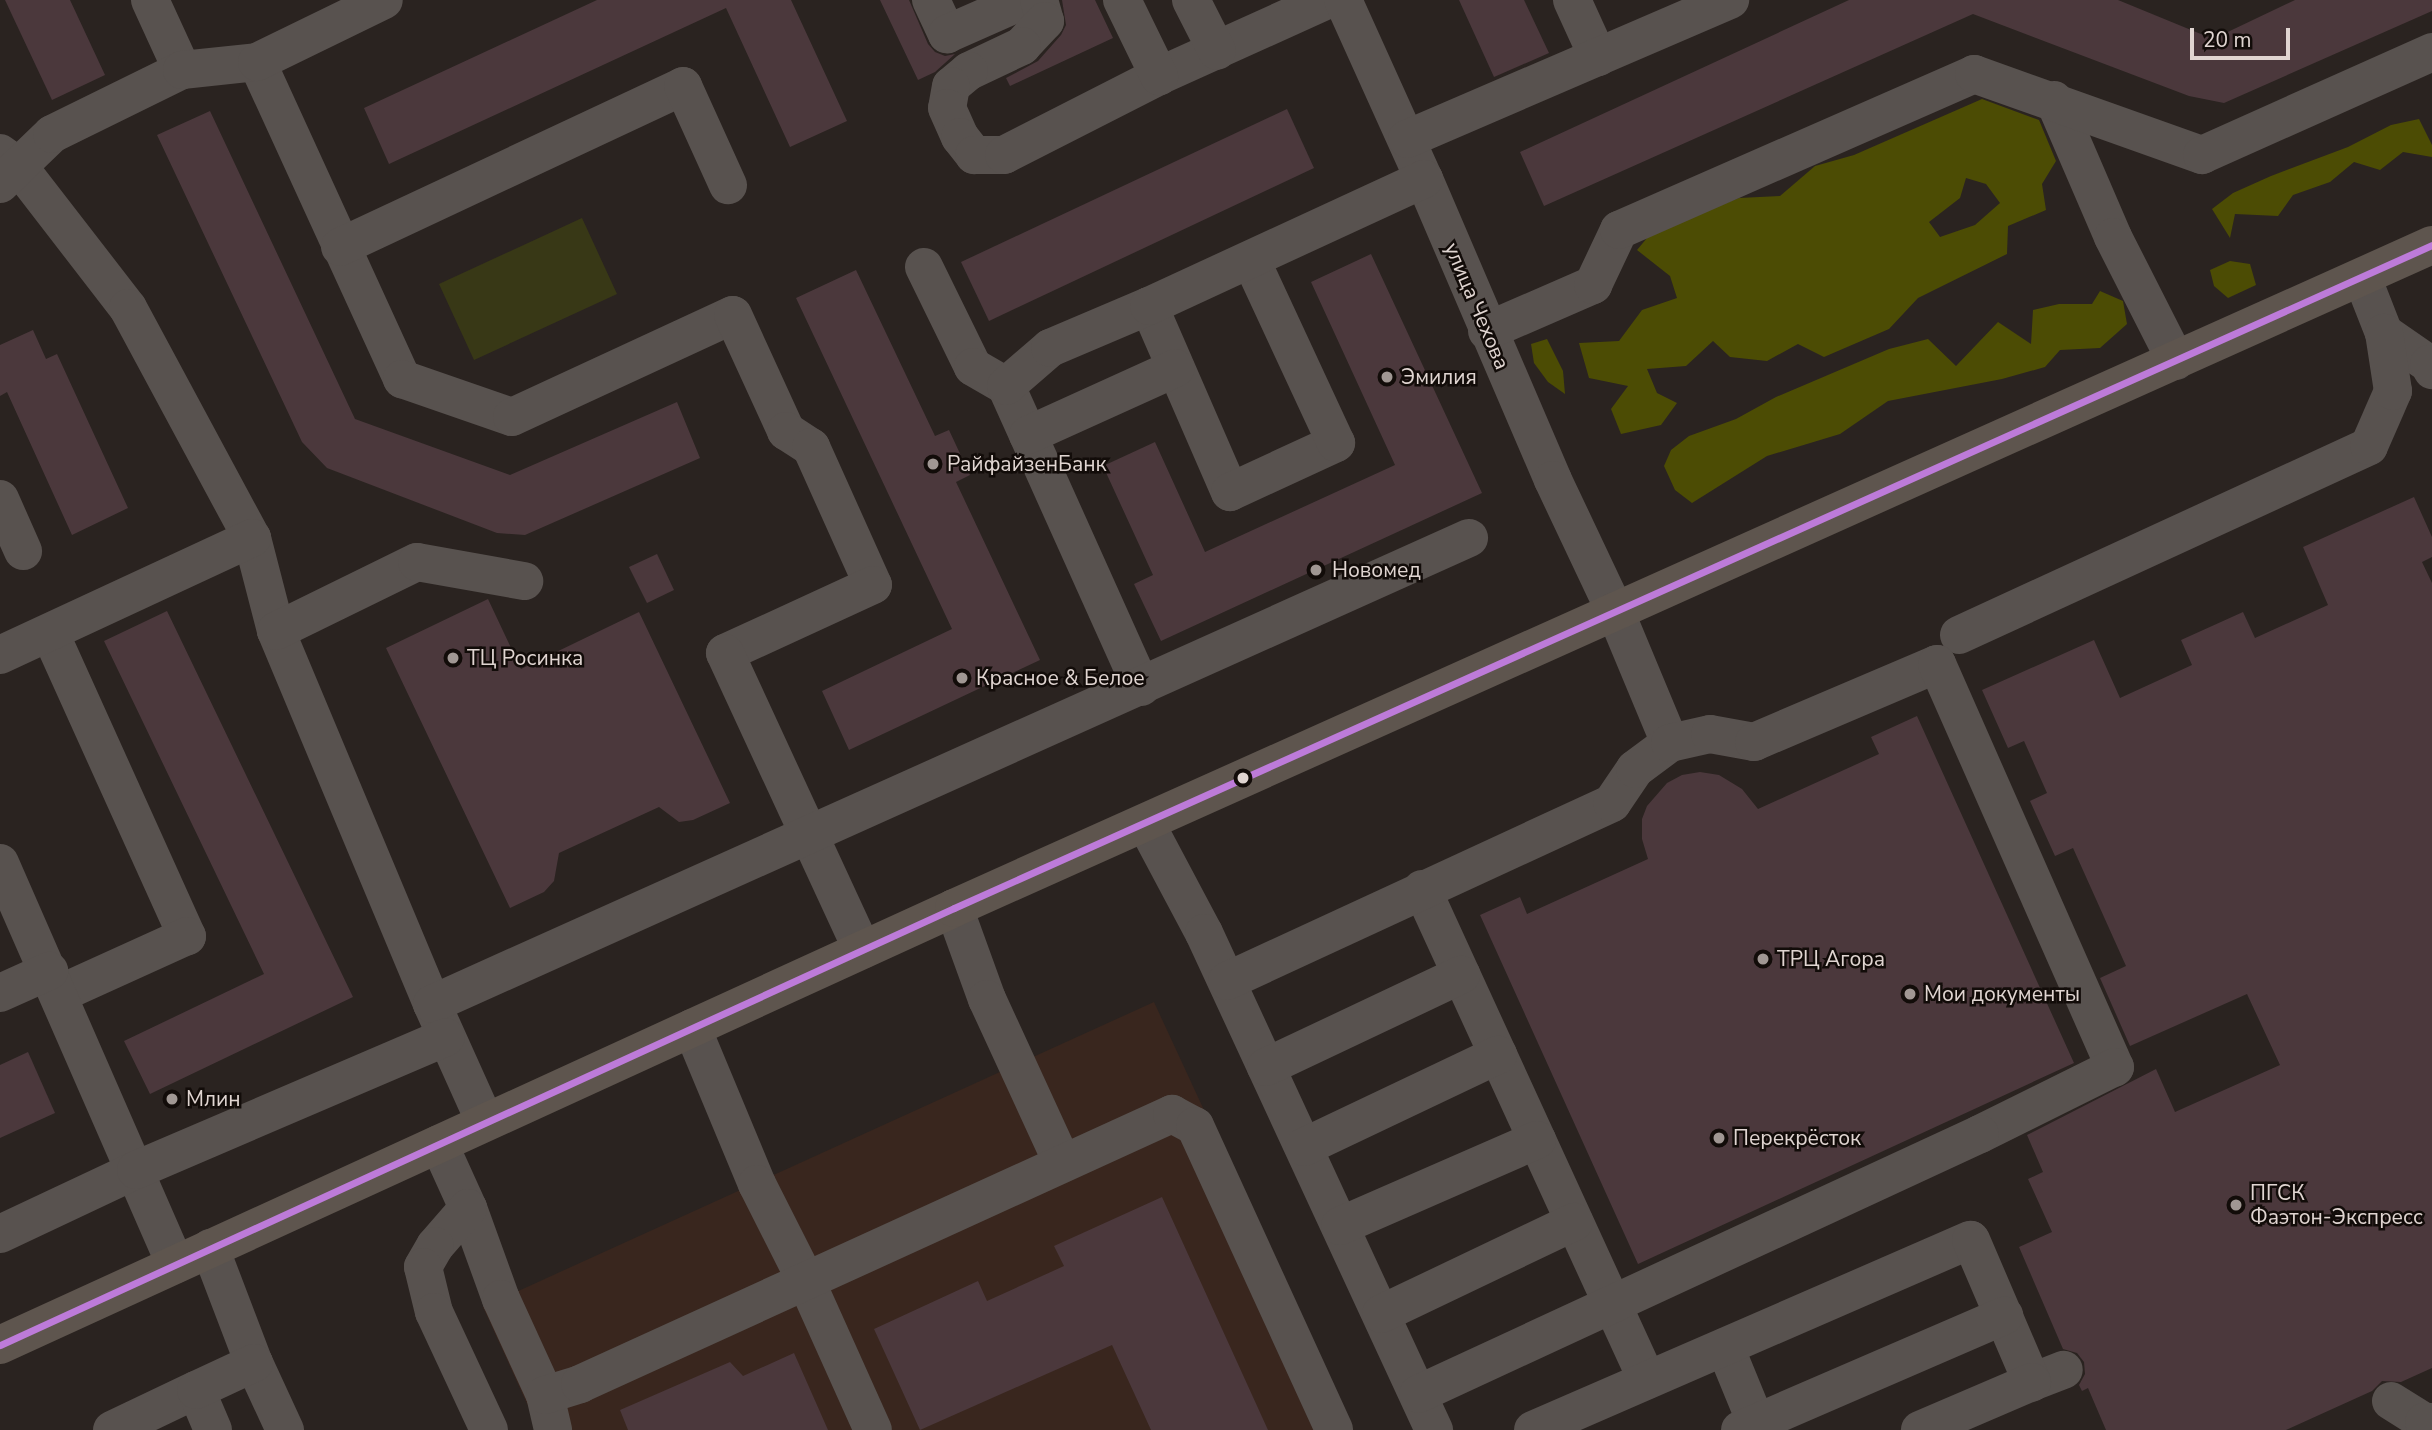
<!DOCTYPE html>
<html>
<head>
<meta charset="utf-8">
<style>
  body { margin:0 }
  #map { position:relative; width:2432px; height:1430px; overflow:hidden; background:#2a2320; font-family:"Nunito Sans",sans-serif }
  div>[style] { position:absolute }
  [style*='--x'] { left:calc(var(--x)*1px); top:calc(var(--y)*1px); width:calc(var(--w)*1px); rotate:calc(var(--a)*1deg) }
  .built>* { inset:0; background:#39261e }
  .green>* { inset:0; background:#383816 }
  .forest>* { inset:0; background:#4c4c04 }
  .building>* { inset:0; background:#4b383c }
  .minor>* { height:38px; margin:-19px; padding:0 19px; transform-origin:19px; border-radius:19px; background:#58524f }
  .major>* { height:38px; margin:-19px; padding:0 19px; transform-origin:19px; border-radius:19px; background:#5e554e }
  .bus-1>* { height:7px; margin:-3.5px; padding:0 3.5px; transform-origin:3.5px; border-radius:3.5px; background:#bd7bd9 }
  .dots>* { width:19px; height:19px; translate:-50% -50%; box-sizing:border-box; border:4px solid #120c09; border-radius:50% }
  span { translate:-50% -50%; white-space:nowrap; text-align:center; line-height:1.15; -webkit-text-stroke:5px #120c09; paint-order:stroke }
  .street-label { font-size:21px; color:#e0d5d1 }
  .poi-label { font-size:21px; color:#e0d5d1 }
  .left { translate:0 -50%; text-align:left }
  .scale { position:absolute; left:2190px; top:28px; width:100px; height:32px; box-sizing:border-box; border:4px solid #e0d5d1; border-top:0; padding-left:9px; font-size:21px; line-height:24px; white-space:nowrap; color:#e0d5d1; -webkit-text-stroke:5px #120c09; paint-order:stroke }
</style>
</head>
<body>
<div id="map">
  <div class="built">
    <i style="clip-path:polygon(1154px 1002px,1352px 1430px,539px 1430px,483px 1307px)"></i>
  </div>
  <div class="green">
    <i style="clip-path:polygon(582px 218px,617px 294px,474px 360px,439px 284px)"></i>
  </div>
  <div class="forest">
    <i style="clip-path:polygon(evenodd,1982px 99px,2039px 120px,2056px 161px,2042px 184px,2046px 210px,2008px 226px,2007px 254px,1918px 298px,1889px 329px,1824px 357px,1798px 344px,1767px 361px,1730px 357px,1713px 341px,1686px 366px,1647px 369px,1657px 393px,1677px 403px,1661px 425px,1621px 434px,1611px 409px,1628px 386px,1589px 378px,1579px 343px,1619px 341px,1642px 310px,1677px 298px,1670px 276px,1637px 250px,1652px 232px,1739px 198px,1780px 196px,1815px 166px,1854px 155px,1982px 99px,1966px 178px,1986px 184px,2000px 203px,1975px 225px,1940px 237px,1929px 222px,1960px 198px,1966px 178px)"></i>
    <i style="clip-path:polygon(2419px 119px,2432px 145px,2432px 157px,2403px 152px,2380px 170px,2354px 162px,2330px 182px,2293px 195px,2278px 216px,2235px 214px,2230px 238px,2212px 209px,2233px 193px,2271px 176px,2348px 147px,2391px 125px)"></i>
    <i style="clip-path:polygon(2230px 261px,2250px 264px,2256px 285px,2228px 298px,2214px 286px,2210px 270px)"></i>
    <i style="clip-path:polygon(2100px 291px,2123px 301px,2127px 324px,2100px 348px,2060px 350px,2045px 367px,2002px 379px,1888px 401px,1840px 434px,1767px 456px,1692px 503px,1675px 490px,1664px 466px,1671px 450px,1689px 436px,1736px 419px,1776px 397px,1889px 349px,1928px 339px,1956px 366px,1998px 322px,2031px 344px,2033px 310px,2059px 304px,2092px 304px)"></i>
    <i style="clip-path:polygon(1547px 339px,1563px 371px,1565px 394px,1548px 382px,1534px 363px,1531px 344px)"></i>
  </div>
  <div class="building">
    <i style="clip-path:polygon(5px 0,70px 0,105px 75px,52px 100px)"></i>
    <i style="clip-path:polygon(597px 0,791px 0,847px 121px,790px 147px,726px 8px,389px 164px,364px 108px)"></i>
    <i style="clip-path:polygon(880px 0,909px 0,928px 44px,935px 52px,945px 56px,955px 54px,935px 72px,918px 80px)"></i>
    <i style="clip-path:polygon(1062px 0,1095px 0,1113px 38px,1010px 86px,1006px 78px,1038px 61px,1061px 35px,1066px 25px)"></i>
    <i style="clip-path:polygon(1459px 0,1524px 0,1549px 53px,1494px 77px)"></i>
    <i style="clip-path:polygon(1849px 0,2118px 0,2213px 39px,2295px 0,2432px 0,2432px 11px,2224px 103px,2189px 96px,1973px 14px,1544px 206px,1520px 152px)"></i>
    <i style="clip-path:polygon(1287px 109px,1314px 168px,989px 321px,961px 262px)"></i>
    <i style="clip-path:polygon(210px 111px,355px 419px,510px 475px,677px 402px,700px 458px,525px 535px,497px 533px,327px 468px,302px 442px,157px 135px)"></i>
    <i style="clip-path:polygon(1371px 254px,1482px 493px,1161px 641px,1134px 584px,1153px 575px,1103px 466px,1155px 442px,1205px 552px,1395px 465px,1311px 282px)"></i>
    <i style="clip-path:polygon(856px 270px,935px 436px,949px 430px,970px 475px,956px 482px,1040px 660px,849px 750px,822px 691px,952px 629px,796px 298px)"></i>
    <i style="clip-path:polygon(33px 330px,46px 359px,57px 354px,128px 508px,72px 535px,7px 392px,0 396px,0 345px)"></i>
    <i style="clip-path:polygon(2414px 497px,2432px 537px,2432px 557px,2422px 562px,2432px 583px,2432px 1368px,2401px 1382px,2382px 1381px,2372px 1391px,2286px 1430px,2106px 1430px,2088px 1388px,2082px 1391px,2079px 1385px,2085px 1374px,2084px 1362px,2077px 1353px,2063px 1349px,2019px 1247px,2052px 1232px,2028px 1179px,2043px 1172px,2027px 1135px,2156px 1069px,2175px 1112px,2280px 1065px,2247px 994px,2130px 1046px,2100px 978px,2126px 966px,2073px 848px,2055px 856px,2030px 801px,2047px 793px,2024px 741px,2008px 748px,1982px 690px,2094px 640px,2120px 698px,2192px 665px,2181px 640px,2243px 612px,2255px 638px,2328px 605px,2303px 547px)"></i>
    <i style="clip-path:polygon(657px 554px,674px 590px,647px 603px,629px 567px)"></i>
    <i style="clip-path:polygon(488px 599px,521px 669px,639px 612px,730px 803px,693px 820px,679px 822px,659px 807px,559px 853px,554px 881px,544px 892px,510px 908px,386px 648px)"></i>
    <i style="clip-path:polygon(167px 611px,353px 997px,150px 1094px,124px 1041px,264px 974px,104px 641px)"></i>
    <i style="clip-path:polygon(1917px 716px,2074px 1063px,1638px 1264px,1480px 915px,1520px 897px,1527px 914px,1648px 859px,1642px 839px,1642px 819px,1647px 806px,1667px 783px,1682px 775px,1700px 772px,1719px 775px,1742px 789px,1758px 809px,1879px 754px,1871px 737px)"></i>
    <i style="clip-path:polygon(28px 1052px,55px 1113px,0 1138px,0 1065px)"></i>
    <i style="clip-path:polygon(1162px 1197px,1268px 1430px,1151px 1430px,1112px 1345px,920px 1430px,874px 1329px,978px 1281px,987px 1301px,1064px 1266px,1054px 1246px)"></i>
    <i style="clip-path:polygon(794px 1353px,828px 1430px,628px 1430px,620px 1410px,730px 1362px,743px 1376px)"></i>
  </div>
  <div class="minor">
    <i style="--x:150;--y:0;--w:77;--a:65.4"></i>
    <i style="--x:931;--y:0;--w:38;--a:65"></i>
    <i style="--x:947;--y:34;--w:84;--a:-23.8"></i>
    <i style="--x:1039;--y:0;--w:22;--a:74"></i>
    <i style="--x:1045;--y:21;--w:34;--a:133"></i>
    <i style="--x:1022;--y:46;--w:59;--a:154.7"></i>
    <i style="--x:969;--y:71;--w:23;--a:140"></i>
    <i style="--x:951;--y:86;--w:22;--a:100"></i>
    <i style="--x:947;--y:108;--w:32;--a:66"></i>
    <i style="--x:960;--y:137;--w:23;--a:52"></i>
    <i style="--x:974;--y:155;--w:30;--a:0"></i>
    <i style="--x:1004;--y:155;--w:174;--a:-27"></i>
    <i style="--x:1159;--y:76;--w:184;--a:-24.3"></i>
    <i style="--x:1122;--y:0;--w:85;--a:64"></i>
    <i style="--x:1191;--y:0;--w:57;--a:63"></i>
    <i style="--x:1343;--y:0;--w:196;--a:65.7"></i>
    <i style="--x:1424;--y:179;--w:327;--a:66.8"></i>
    <i style="--x:1553;--y:480;--w:145;--a:64.7"></i>
    <i style="--x:1615;--y:611;--w:143;--a:67.4"></i>
    <i style="--x:1572;--y:0;--w:63;--a:65.5"></i>
    <i style="--x:257;--y:62;--w:349;--a:65.4"></i>
    <i style="--x:402;--y:379;--w:116;--a:19.1"></i>
    <i style="--x:512;--y:417;--w:243;--a:-24.8"></i>
    <i style="--x:733;--y:315;--w:128;--a:65.4"></i>
    <i style="--x:786;--y:431;--w:30;--a:33"></i>
    <i style="--x:811;--y:447;--w:151;--a:65.8"></i>
    <i style="--x:873;--y:585;--w:163;--a:155.3"></i>
    <i style="--x:725;--y:653;--w:327;--a:65.2"></i>
    <i style="--x:2054;--y:100;--w:149;--a:66.7"></i>
    <i style="--x:2113;--y:237;--w:139;--a:63.1"></i>
    <i style="--x:1407;--y:139;--w:352;--a:-23.3"></i>
    <i style="--x:0;--y:153;--w:24;--a:36"></i>
    <i style="--x:19;--y:167;--w:178;--a:52.3"></i>
    <i style="--x:128;--y:308;--w:261;--a:61.7"></i>
    <i style="--x:252;--y:538;--w:96;--a:75.5"></i>
    <i style="--x:276;--y:631;--w:404;--a:67.3"></i>
    <i style="--x:432;--y:1004;--w:129;--a:65.8"></i>
    <i style="--x:0;--y:184;--w:72;--a:-43.9"></i>
    <i style="--x:52;--y:134;--w:145;--a:-26.2"></i>
    <i style="--x:182;--y:70;--w:75;--a:-6.1"></i>
    <i style="--x:257;--y:62;--w:141;--a:-26"></i>
    <i style="--x:340;--y:247;--w:379;--a:-25.1"></i>
    <i style="--x:683;--y:86;--w:109;--a:65.6"></i>
    <i style="--x:924;--y:267;--w:111;--a:63.9"></i>
    <i style="--x:973;--y:367;--w:38;--a:30"></i>
    <i style="--x:1006;--y:386;--w:330;--a:65.8"></i>
    <i style="--x:2362;--y:277;--w:60;--a:68.6"></i>
    <i style="--x:2384;--y:333;--w:55;--a:34.6"></i>
    <i style="--x:2429;--y:364;--w:7;--a:63"></i>
    <i style="--x:1149;--y:306;--w:203;--a:66.5"></i>
    <i style="--x:1230;--y:492;--w:117;--a:-24.8"></i>
    <i style="--x:1336;--y:443;--w:202;--a:-114.9"></i>
    <i style="--x:1487;--y:331;--w:116;--a:-23.5"></i>
    <i style="--x:1593;--y:285;--w:61;--a:-64.7"></i>
    <i style="--x:1619;--y:230;--w:388;--a:-23.7"></i>
    <i style="--x:1974;--y:74;--w:242;--a:19.6"></i>
    <i style="--x:2202;--y:155;--w:252;--a:-24.1"></i>
    <i style="--x:1006;--y:386;--w:58;--a:-40.8"></i>
    <i style="--x:1050;--y:348;--w:108;--a:-23"></i>
    <i style="--x:1149;--y:306;--w:303;--a:-24.8"></i>
    <i style="--x:1028;--y:435;--w:162;--a:-24.4"></i>
    <i style="--x:0;--y:499;--w:57;--a:66.1"></i>
    <i style="--x:276;--y:631;--w:157;--a:-26.1"></i>
    <i style="--x:417;--y:562;--w:109;--a:10.1"></i>
    <i style="--x:50;--y:633;--w:333;--a:65.7"></i>
    <i style="--x:187;--y:936;--w:141;--a:155.6"></i>
    <i style="--x:1959;--y:635;--w:451;--a:-24.7"></i>
    <i style="--x:2369;--y:446;--w:60;--a:-66.4"></i>
    <i style="--x:2393;--y:391;--w:59;--a:-98.8"></i>
    <i style="--x:0;--y:655;--w:278;--a:-24.9"></i>
    <i style="--x:1146;--y:824;--w:123;--a:62"></i>
    <i style="--x:1204;--y:933;--w:548;--a:65.17"></i>
    <i style="--x:0;--y:863;--w:438;--a:66.4"></i>
    <i style="--x:1422;--y:889;--w:540;--a:65.38"></i>
    <i style="--x:954;--y:908;--w:97;--a:70.1"></i>
    <i style="--x:987;--y:999;--w:179;--a:65.3"></i>
    <i style="--x:1227;--y:981;--w:424;--a:-24.8"></i>
    <i style="--x:1612;--y:803;--w:41;--a:-55.9"></i>
    <i style="--x:1635;--y:769;--w:44;--a:-36.6"></i>
    <i style="--x:1670;--y:743;--w:41;--a:-12.7"></i>
    <i style="--x:1710;--y:734;--w:45;--a:10.3"></i>
    <i style="--x:1754;--y:742;--w:199;--a:-23.1"></i>
    <i style="--x:1937;--y:664;--w:441;--a:66.2"></i>
    <i style="--x:2115;--y:1067;--w:151;--a:153.6"></i>
    <i style="--x:1980;--y:1134;--w:619;--a:155.17"></i>
    <i style="--x:0;--y:993;--w:54;--a:-24.2"></i>
    <i style="--x:432;--y:1004;--w:1137;--a:-24.2"></i>
    <i style="--x:692;--y:1028;--w:169;--a:67.4"></i>
    <i style="--x:757;--y:1184;--w:109;--a:63.2"></i>
    <i style="--x:806;--y:1281;--w:163;--a:65.8"></i>
    <i style="--x:1266;--y:1067;--w:216;--a:-25.3"></i>
    <i style="--x:439;--y:1144;--w:70;--a:65.6"></i>
    <i style="--x:468;--y:1208;--w:97;--a:70.1"></i>
    <i style="--x:501;--y:1299;--w:106;--a:65.4"></i>
    <i style="--x:545;--y:1395;--w:36;--a:77"></i>
    <i style="--x:1304;--y:1147;--w:215;--a:-25.4"></i>
    <i style="--x:468;--y:1208;--w:50;--a:131"></i>
    <i style="--x:435;--y:1246;--w:24;--a:120"></i>
    <i style="--x:423;--y:1267;--w:46;--a:76.3"></i>
    <i style="--x:434;--y:1312;--w:130;--a:65"></i>
    <i style="--x:1340;--y:1226;--w:215;--a:-23.6"></i>
    <i style="--x:0;--y:1234;--w:150;--a:-25.2"></i>
    <i style="--x:136;--y:1170;--w:337;--a:-23.2"></i>
    <i style="--x:210;--y:1248;--w:123;--a:69.1"></i>
    <i style="--x:254;--y:1363;--w:74;--a:65.2"></i>
    <i style="--x:1381;--y:1314;--w:214;--a:-25.5"></i>
    <i style="--x:1725;--y:1347;--w:90;--a:67.7"></i>
    <i style="--x:2032;--y:1382;--w:34;--a:-21"></i>
    <i style="--x:545;--y:1395;--w:37;--a:-17"></i>
    <i style="--x:580;--y:1384;--w:651;--a:-24.52"></i>
    <i style="--x:1172;--y:1114;--w:26;--a:28"></i>
    <i style="--x:1195;--y:1126;--w:334;--a:65.4"></i>
    <i style="--x:2391;--y:1401;--w:39;--a:32"></i>
    <i style="--x:2424;--y:1422;--w:8;--a:0"></i>
    <i style="--x:112;--y:1430;--w:93;--a:-25.5"></i>
    <i style="--x:213;--y:1430;--w:43;--a:-113"></i>
    <i style="--x:196;--y:1390;--w:64;--a:-25"></i>
    <i style="--x:1533;--y:1430;--w:477;--a:-23.5"></i>
    <i style="--x:1971;--y:1240;--w:155;--a:66.8"></i>
    <i style="--x:2032;--y:1382;--w:122;--a:156.8"></i>
    <i style="--x:1740;--y:1430;--w:288;--a:-23.4"></i>
  </div>
  <div class="major">
    <i style="--x:0;--y:1345;--w:1049;--a:-24.61"></i>
    <i style="--x:954;--y:908;--w:1620;--a:-24.16"></i>
  </div>
  <div class="bus-1">
    <i style="--x:0;--y:1345;--w:1049;--a:-24.61"></i>
    <i style="--x:954;--y:908;--w:1620;--a:-24.16"></i>
  </div>
  <div class="dots">
    <i style="left:1387px;top:377px;background:#a09793"></i>
    <i style="left:933px;top:464px;background:#a09793"></i>
    <i style="left:1316px;top:570px;background:#a09793"></i>
    <i style="left:453px;top:658px;background:#a09793"></i>
    <i style="left:962px;top:678px;background:#a09793"></i>
    <i style="left:1243px;top:778px;background:#e0d5d1"></i>
    <i style="left:1763px;top:959px;background:#a09793"></i>
    <i style="left:1910px;top:994px;background:#a09793"></i>
    <i style="left:172px;top:1099px;background:#a09793"></i>
    <i style="left:1719px;top:1138px;background:#a09793"></i>
    <i style="left:2236px;top:1205px;background:#a09793"></i>
  </div>
  <div class="street-label">
    <span style="left:1477px;top:306px;rotate:67deg">улица Чехова</span>
  </div>
  <div class="poi-label">
    <span class="left" style="left:1401px;top:377px">Эмилия</span>
    <span class="left" style="left:947px;top:464px">РайфайзенБанк</span>
    <span class="left" style="left:1332px;top:570px">Новомед</span>
    <span class="left" style="left:467px;top:658px">ТЦ Росинка</span>
    <span class="left" style="left:976px;top:678px">Красное &amp; Белое</span>
    <span class="left" style="left:1777px;top:959px">ТРЦ Агора</span>
    <span class="left" style="left:1924px;top:994px">Мои документы</span>
    <span class="left" style="left:186px;top:1099px">Млин</span>
    <span class="left" style="left:1733px;top:1138px">Перекрёсток</span>
    <span class="left" style="left:2250px;top:1205px">ПГСК<br>Фаэтон-Экспресс</span>
  </div>
  <div class="scale">20 m</div>
</div>
</body>
</html>
